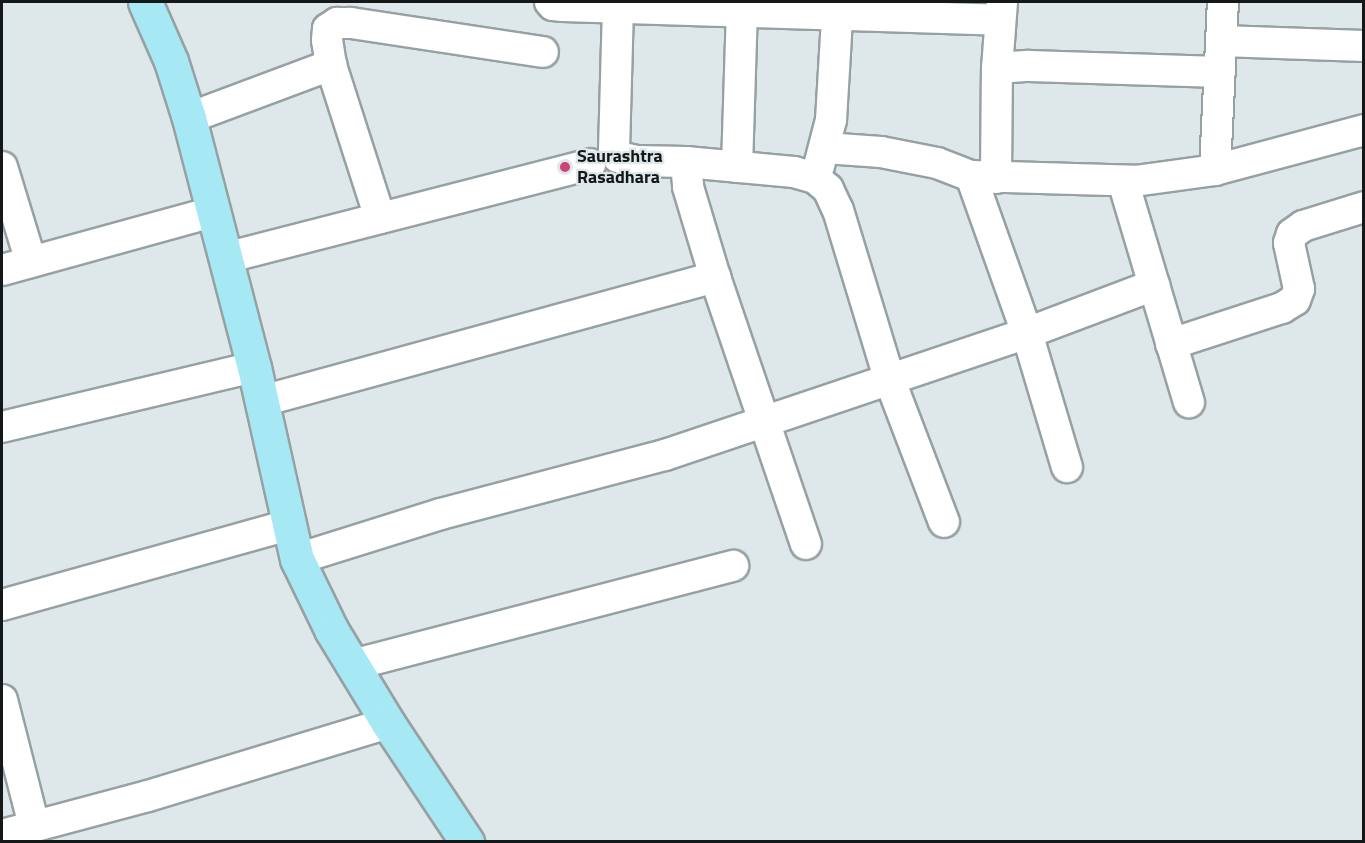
<!DOCTYPE html>
<html>
<head>
<meta charset="utf-8">
<style>
  body { margin:0 }
  #map { position:relative; width:1365px; height:843px; overflow:hidden; background:#dee8ea; font-family:"Titillium Web",sans-serif }
  div>[style] { position:absolute }
  [style*='--x'] { left:calc(var(--x)*1px); top:calc(var(--y)*1px); width:calc(var(--w)*1px); rotate:calc(var(--a)*1deg) }
  .roads { filter:drop-shadow(2px 0 #97a0a2) drop-shadow(-2px 0 #97a0a2) drop-shadow(0 2px #97a0a2) drop-shadow(0 -2px #97a0a2) }
  .minor>* { height:30px; margin:-15px; padding:0 15px; transform-origin:15px; border-radius:15px; background:#fff }
  .major>* { height:33px; margin:-16.5px; padding:0 16.5px; transform-origin:16.5px; border-radius:16.5px; background:#a6e9f5 }
  .dots>* { width:16px; height:16px; translate:-50% -50%; box-sizing:border-box; border:3px solid #dee8ea; border-radius:50% }
  span { translate:-50% -50%; white-space:nowrap; text-align:center; line-height:1.15; -webkit-text-stroke:4.5px #dee8ea; paint-order:stroke }
  .poi-label { font-size:18px; color:#151819; font-weight:700 }
  .left { translate:0 -50%; text-align:left }
  .frame { position:absolute; inset:0; border:3px solid #151819; pointer-events:none }
</style>
</head>
<body>
<div id="map">
  <div class="roads">
    <div class="minor">
      <i style="--x:550;--y:2;--w:4;--a:45"></i>
      <i style="--x:553;--y:5;--w:10;--a:6"></i>
      <i style="--x:563;--y:6;--w:436;--a:1.8"></i>
      <i style="--x:1002;--y:2;--w:66;--a:94.3"></i>
      <i style="--x:997;--y:68;--w:32;--a:-4"></i>
      <i style="--x:1029;--y:66;--w:191;--a:1.8"></i>
      <i style="--x:618;--y:7;--w:142;--a:91.6"></i>
      <i style="--x:614;--y:149;--w:9;--a:63"></i>
      <i style="--x:618;--y:157;--w:19;--a:12"></i>
      <i style="--x:637;--y:161;--w:49;--a:1.2"></i>
      <i style="--x:686;--y:162;--w:108;--a:5.3"></i>
      <i style="--x:794;--y:172;--w:22;--a:16"></i>
      <i style="--x:815;--y:178;--w:17;--a:40"></i>
      <i style="--x:828;--y:189;--w:23;--a:65"></i>
      <i style="--x:838;--y:210;--w:176;--a:73.1"></i>
      <i style="--x:889;--y:378;--w:154;--a:69.1"></i>
      <i style="--x:1221;--y:41;--w:143;--a:2"></i>
      <i style="--x:189;--y:118;--w:152;--a:-20.5"></i>
      <i style="--x:825;--y:148;--w:56;--a:4.1"></i>
      <i style="--x:881;--y:152;--w:57;--a:11.1"></i>
      <i style="--x:937;--y:163;--w:36;--a:21"></i>
      <i style="--x:971;--y:176;--w:164;--a:1.7"></i>
      <i style="--x:1135;--y:181;--w:81;--a:-7.8"></i>
      <i style="--x:1215;--y:170;--w:154;--a:-15"></i>
      <i style="--x:686;--y:162;--w:25;--a:85"></i>
      <i style="--x:688;--y:187;--w:94;--a:73.3"></i>
      <i style="--x:715;--y:277;--w:282;--a:71.2"></i>
      <i style="--x:819;--y:166;--w:48;--a:-75.4"></i>
      <i style="--x:831;--y:120;--w:118;--a:-86.6"></i>
      <i style="--x:2;--y:167;--w:99;--a:73"></i>
      <i style="--x:737;--y:167;--w:157;--a:-88.2"></i>
      <i style="--x:1215;--y:170;--w:168;--a:-87.3"></i>
      <i style="--x:971;--y:176;--w:167;--a:70.4"></i>
      <i style="--x:1027;--y:333;--w:140;--a:73.4"></i>
      <i style="--x:996;--y:178;--w:110;--a:-89.5"></i>
      <i style="--x:1123;--y:181;--w:231;--a:73.4"></i>
      <i style="--x:380;--y:218;--w:161;--a:-107.8"></i>
      <i style="--x:331;--y:65;--w:25;--a:-99"></i>
      <i style="--x:327;--y:40;--w:11;--a:-85"></i>
      <i style="--x:328;--y:29;--w:11;--a:-34"></i>
      <i style="--x:337;--y:23;--w:14;--a:0"></i>
      <i style="--x:351;--y:23;--w:194;--a:8.6"></i>
      <i style="--x:225;--y:258;--w:377;--a:-14.4"></i>
      <i style="--x:2;--y:270;--w:218;--a:-15.4"></i>
      <i style="--x:1171;--y:344;--w:117;--a:-18"></i>
      <i style="--x:1282;--y:308;--w:15;--a:-32"></i>
      <i style="--x:1295;--y:300;--w:12;--a:-70"></i>
      <i style="--x:1299;--y:289;--w:47;--a:-102.3"></i>
      <i style="--x:1289;--y:243;--w:9;--a:-72"></i>
      <i style="--x:1292;--y:234;--w:14;--a:-36"></i>
      <i style="--x:1303;--y:226;--w:64;--a:-17.3"></i>
      <i style="--x:262;--y:401;--w:470;--a:-15.3"></i>
      <i style="--x:2;--y:427;--w:259;--a:-13.4"></i>
      <i style="--x:297;--y:559;--w:151;--a:-17.4"></i>
      <i style="--x:441;--y:514;--w:232;--a:-14.8"></i>
      <i style="--x:665;--y:455;--w:382;--a:-18.6"></i>
      <i style="--x:1027;--y:333;--w:136;--a:-20.7"></i>
      <i style="--x:2;--y:605;--w:298;--a:-15.6"></i>
      <i style="--x:352;--y:665;--w:394;--a:-14.6"></i>
      <i style="--x:2;--y:700;--w:130;--a:75.7"></i>
      <i style="--x:2;--y:835;--w:151;--a:-15"></i>
      <i style="--x:148;--y:796;--w:251;--a:-16.9"></i>
    </div>
    <div class="major">
      <i style="--x:145;--y:2;--w:64;--a:66.2"></i>
      <i style="--x:171;--y:61;--w:60;--a:72.5"></i>
      <i style="--x:189;--y:118;--w:257;--a:75.4"></i>
      <i style="--x:254;--y:367;--w:197;--a:77.4"></i>
      <i style="--x:297;--y:559;--w:80;--a:64.1"></i>
      <i style="--x:332;--y:631;--w:108;--a:58.7"></i>
      <i style="--x:388;--y:723;--w:143;--a:56.4"></i>
    </div>
  </div>
  <div class="dots">
    <i style="left:565px;top:167px;background:#cd4277"></i>
  </div>
  <div class="poi-label">
    <span class="left" style="left:577px;top:167px">Saurashtra<br>Rasadhara</span>
  </div>
  <div class="frame"></div>
</div>
</body>
</html>
